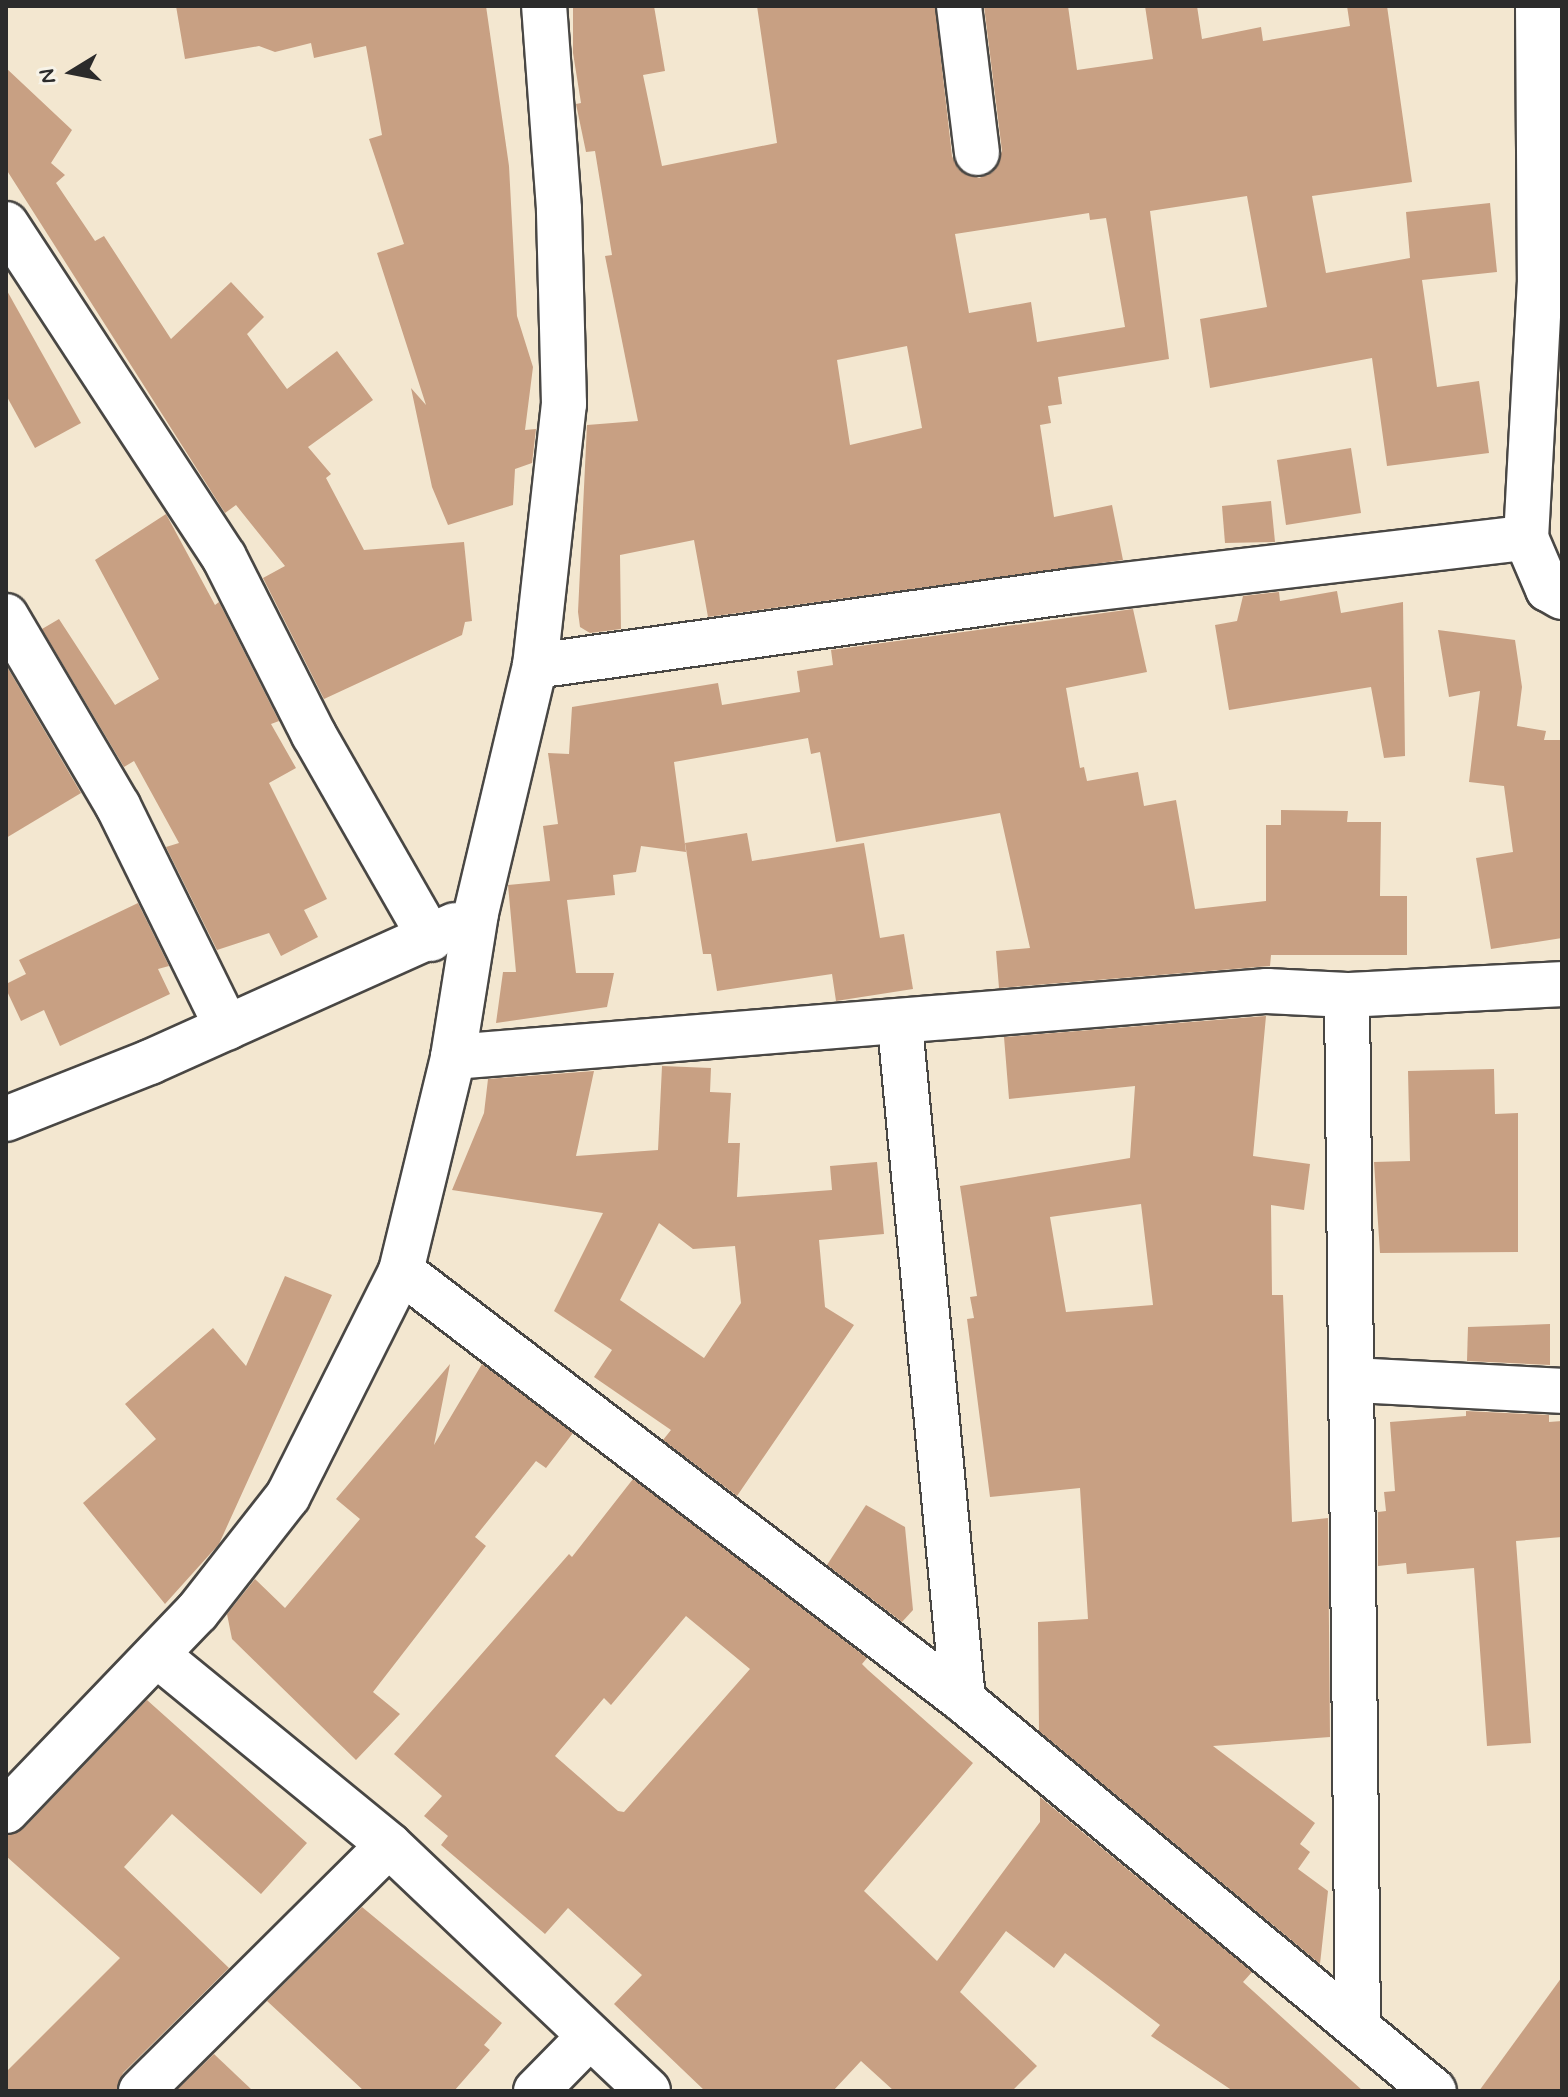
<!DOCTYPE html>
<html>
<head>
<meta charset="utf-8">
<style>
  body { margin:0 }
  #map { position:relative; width:1568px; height:2097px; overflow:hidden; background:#f3e7d0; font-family:Mynerve,sans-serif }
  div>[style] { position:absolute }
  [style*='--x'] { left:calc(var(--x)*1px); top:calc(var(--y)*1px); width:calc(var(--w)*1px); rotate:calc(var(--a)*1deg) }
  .building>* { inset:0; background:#c8a083 }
  .roads { filter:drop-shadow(2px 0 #494744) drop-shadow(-2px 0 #494744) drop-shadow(0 2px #494744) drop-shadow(0 -2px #494744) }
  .minor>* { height:44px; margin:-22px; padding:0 22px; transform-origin:22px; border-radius:22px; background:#fff }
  span { translate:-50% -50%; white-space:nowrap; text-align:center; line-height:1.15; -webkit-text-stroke:6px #f7f3e8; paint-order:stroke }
  .frame { position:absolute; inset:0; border:8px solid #2b2b2b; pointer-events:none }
  .north { position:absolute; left:32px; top:32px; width:80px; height:80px; -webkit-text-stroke:6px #f7f3e8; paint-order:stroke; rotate:260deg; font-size:22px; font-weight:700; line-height:32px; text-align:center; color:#2b2b2b }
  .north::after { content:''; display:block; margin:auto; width:28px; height:36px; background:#2b2b2b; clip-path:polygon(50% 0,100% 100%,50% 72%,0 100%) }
</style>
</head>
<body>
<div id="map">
  <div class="building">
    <i style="clip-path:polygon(176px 6px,486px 6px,509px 166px,517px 316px,533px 367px,525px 430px,536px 429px,532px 463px,515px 469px,513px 505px,448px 525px,432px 487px,411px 388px,426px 405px,377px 253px,404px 244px,369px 139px,382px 135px,366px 46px,314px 58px,311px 43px,275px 52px,259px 46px,185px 59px)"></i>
    <i style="clip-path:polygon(evenodd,573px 6px,654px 6px,665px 71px,643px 75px,662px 166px,777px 143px,757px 6px,935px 6px,952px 156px,958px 169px,979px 178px,993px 172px,1002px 151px,984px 6px,1068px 6px,1077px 70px,1153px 59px,1145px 6px,1197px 6px,1202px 39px,1261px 27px,1263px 41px,1350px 26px,1347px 6px,1387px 6px,1412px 182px,1312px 196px,1326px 273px,1410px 258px,1406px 212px,1490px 203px,1497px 272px,1422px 280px,1437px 387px,1479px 381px,1489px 453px,1387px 466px,1372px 358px,1210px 388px,1200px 319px,1267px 307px,1247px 196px,1150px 211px,1169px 359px,1058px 377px,1062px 404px,1048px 406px,1051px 423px,1040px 425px,1054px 517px,1112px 505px,1123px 560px,708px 617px,694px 540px,620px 555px,621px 629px,590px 633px,580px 627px,578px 612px,587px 425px,638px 421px,605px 256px,612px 255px,595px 151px,586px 152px,576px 104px,581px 103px,573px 53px,573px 6px,1089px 213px,1090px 220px,1106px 218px,1125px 327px,1037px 342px,1031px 302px,969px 313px,955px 234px,1089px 213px,573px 6px,907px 346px,922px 428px,850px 445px,837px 360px,907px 346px)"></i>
    <i style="clip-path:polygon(6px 68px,72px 130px,51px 163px,65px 175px,56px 183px,95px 241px,104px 236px,171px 339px,231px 282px,264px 317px,247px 334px,287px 389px,337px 351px,373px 400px,308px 447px,331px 474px,326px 478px,364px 550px,464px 542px,472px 621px,465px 622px,462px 635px,324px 699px,263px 578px,285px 566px,236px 505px,225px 513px,6px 169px)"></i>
    <i style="clip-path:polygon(6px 289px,81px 423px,35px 448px,6px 395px)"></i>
    <i style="clip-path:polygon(1351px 448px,1361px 513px,1286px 525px,1277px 460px)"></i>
    <i style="clip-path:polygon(1271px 501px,1275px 542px,1225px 543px,1222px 506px)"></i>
    <i style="clip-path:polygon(166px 514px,215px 605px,219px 602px,279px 721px,271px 724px,296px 768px,269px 783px,327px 899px,304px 910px,318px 937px,281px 956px,269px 933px,217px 950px,166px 847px,179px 843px,134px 761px,124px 767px,42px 629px,59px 619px,115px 705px,159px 679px,95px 560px)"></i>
    <i style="clip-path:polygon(1337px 591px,1341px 613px,1403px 602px,1405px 756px,1384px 758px,1371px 687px,1229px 710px,1215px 625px,1237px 621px,1243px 596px,1279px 592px,1280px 601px)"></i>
    <i style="clip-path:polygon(1133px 609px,1147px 672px,1066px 688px,1080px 768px,1084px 767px,1087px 781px,1138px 772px,1144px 806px,1176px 800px,1195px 909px,1266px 901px,1266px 825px,1281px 825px,1281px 810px,1348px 811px,1347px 822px,1381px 822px,1380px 896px,1407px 896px,1407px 955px,1271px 955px,1270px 966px,999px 988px,996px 951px,1030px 948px,1000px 813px,836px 842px,820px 752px,811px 754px,808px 738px,674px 762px,686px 852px,641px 846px,636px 872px,613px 875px,615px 895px,567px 900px,576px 973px,614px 973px,607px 1007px,496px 1023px,503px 972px,516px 972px,508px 885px,550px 881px,543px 826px,558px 824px,548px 753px,569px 754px,572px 707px,718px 683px,722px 705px,800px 692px,797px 671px,833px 665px,831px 650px)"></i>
    <i style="clip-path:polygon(1438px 630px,1515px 640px,1522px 687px,1517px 726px,1546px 731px,1544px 740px,1562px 740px,1562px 938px,1491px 949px,1476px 858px,1513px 852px,1504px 786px,1469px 782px,1480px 691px,1449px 697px)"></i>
    <i style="clip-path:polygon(6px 665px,81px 793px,6px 838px)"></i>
    <i style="clip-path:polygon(747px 833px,752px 861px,864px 843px,880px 938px,904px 934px,913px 989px,836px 1001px,832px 974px,717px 991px,711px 954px,703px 954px,685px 843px)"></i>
    <i style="clip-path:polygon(138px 903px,169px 966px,158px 969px,170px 994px,60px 1046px,44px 1010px,21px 1021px,6px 989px,6px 984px,26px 974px,19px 960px)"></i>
    <i style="clip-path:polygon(evenodd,1266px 1016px,1253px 1156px,1310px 1164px,1304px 1210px,1271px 1205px,1272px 1295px,1283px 1295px,1292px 1522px,1328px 1518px,1330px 1737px,1213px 1746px,1315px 1823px,1300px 1844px,1310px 1852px,1298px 1869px,1328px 1891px,1320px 1964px,1039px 1731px,1038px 1622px,1088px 1619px,1080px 1488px,990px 1497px,967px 1319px,974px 1318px,970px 1297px,977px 1296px,960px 1186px,1130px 1158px,1135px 1086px,1009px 1099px,1004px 1037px,1266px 1016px,1141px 1204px,1153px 1305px,1066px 1312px,1050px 1217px,1141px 1204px)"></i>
    <i style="clip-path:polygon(evenodd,662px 1066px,711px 1068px,710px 1092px,731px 1093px,728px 1143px,740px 1143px,737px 1197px,832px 1190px,830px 1166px,877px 1162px,884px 1234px,819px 1240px,825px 1307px,854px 1325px,737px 1496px,663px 1440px,671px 1430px,594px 1377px,612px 1350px,554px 1311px,603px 1213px,452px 1190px,484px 1113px,488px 1079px,594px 1071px,576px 1156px,658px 1150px,662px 1066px,659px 1223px,693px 1249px,735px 1246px,741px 1303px,704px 1358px,620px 1300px,659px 1223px)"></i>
    <i style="clip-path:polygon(1494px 1069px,1495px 1114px,1518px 1113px,1518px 1252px,1380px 1253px,1374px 1162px,1410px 1161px,1408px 1071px)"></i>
    <i style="clip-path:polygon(285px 1276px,332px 1295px,219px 1544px,165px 1604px,83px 1503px,156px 1439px,125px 1404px,213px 1328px,246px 1366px)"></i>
    <i style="clip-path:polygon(1550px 1324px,1550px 1365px,1467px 1361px,1468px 1327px)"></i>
    <i style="clip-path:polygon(450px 1364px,434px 1445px,482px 1364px,573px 1433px,546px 1468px,536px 1461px,475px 1537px,486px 1546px,373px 1692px,400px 1714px,356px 1760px,232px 1639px,227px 1614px,255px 1579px,285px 1608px,360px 1519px,336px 1499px)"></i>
    <i style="clip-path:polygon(1466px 1411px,1549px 1415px,1549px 1422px,1562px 1421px,1562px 1537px,1516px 1541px,1531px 1743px,1487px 1746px,1474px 1568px,1407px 1574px,1406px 1563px,1378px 1566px,1378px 1512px,1386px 1511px,1384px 1492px,1395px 1491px,1390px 1422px,1466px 1416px)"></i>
    <i style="clip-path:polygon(evenodd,633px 1479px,867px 1658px,862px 1664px,868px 1670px,973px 1763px,864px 1891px,937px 1961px,1040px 1822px,1040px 1797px,1252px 1972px,1243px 1982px,1363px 2091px,1233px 2091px,1151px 2036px,1160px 2025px,1065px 1953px,1054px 1968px,1006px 1931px,960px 1992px,1037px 2066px,1012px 2091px,894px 2091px,861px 2061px,833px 2091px,705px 2091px,614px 2004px,642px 1975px,568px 1908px,545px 1934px,441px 1845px,448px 1836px,424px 1816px,442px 1796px,394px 1754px,569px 1554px,572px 1557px,633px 1479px,686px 1616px,750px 1669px,624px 1812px,618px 1811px,555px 1756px,604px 1698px,611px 1705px,686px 1616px)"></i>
    <i style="clip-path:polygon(866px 1505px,905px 1527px,913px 1610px,902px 1622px,827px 1565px)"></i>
    <i style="clip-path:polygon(147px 1700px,307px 1843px,261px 1894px,172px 1814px,124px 1867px,229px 1968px,123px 2073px,117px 2091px,6px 2091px,6px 2072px,120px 1958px,6px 1856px,6px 1835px,24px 1828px)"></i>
    <i style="clip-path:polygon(362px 1907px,502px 2023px,484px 2045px,490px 2050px,454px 2091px,364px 2091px,267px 2001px)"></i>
    <i style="clip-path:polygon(1562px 1977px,1562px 2091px,1479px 2091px)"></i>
    <i style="clip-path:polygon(214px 2054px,253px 2091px,176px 2091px)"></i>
  </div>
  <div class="roads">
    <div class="minor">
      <i style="--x:959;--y:6;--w:148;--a:83"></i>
      <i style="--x:1538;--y:6;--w:274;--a:89.6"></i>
      <i style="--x:1540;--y:280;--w:258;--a:93.1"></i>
      <i style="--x:1526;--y:538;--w:56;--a:66.7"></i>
      <i style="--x:1548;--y:589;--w:16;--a:30"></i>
      <i style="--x:6;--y:224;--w:398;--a:56.8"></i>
      <i style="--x:224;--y:557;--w:199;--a:63.2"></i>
      <i style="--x:314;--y:735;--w:235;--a:60.2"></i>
      <i style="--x:6;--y:616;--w:221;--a:59.5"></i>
      <i style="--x:118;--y:806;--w:247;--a:63.8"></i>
      <i style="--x:535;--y:666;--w:542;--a:-7.95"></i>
      <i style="--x:1072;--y:591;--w:457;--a:-6.7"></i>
      <i style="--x:1347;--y:995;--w:1032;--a:89.39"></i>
      <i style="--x:900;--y:1025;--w:678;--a:84.67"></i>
      <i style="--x:453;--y:1057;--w:817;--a:-4.64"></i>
      <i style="--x:1267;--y:991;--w:80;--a:2.9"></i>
      <i style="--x:1347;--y:995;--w:215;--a:-2.9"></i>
      <i style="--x:6;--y:1119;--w:155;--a:-21.6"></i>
      <i style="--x:150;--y:1062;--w:334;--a:-24.2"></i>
      <i style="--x:401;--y:1271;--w:707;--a:37.36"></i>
      <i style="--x:963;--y:1700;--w:612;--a:39.7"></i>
      <i style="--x:1354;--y:1380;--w:208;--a:3"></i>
      <i style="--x:157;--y:1655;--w:300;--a:39.3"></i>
      <i style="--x:389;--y:1845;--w:357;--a:43.5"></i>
      <i style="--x:6;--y:1811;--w:276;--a:-46.2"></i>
      <i style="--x:197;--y:1612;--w:147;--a:-51.9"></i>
      <i style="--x:288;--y:1496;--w:252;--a:-63.3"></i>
      <i style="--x:401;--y:1271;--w:220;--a:-76.3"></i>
      <i style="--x:453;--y:1057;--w:146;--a:-80.9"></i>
      <i style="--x:476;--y:913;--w:254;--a:-76.6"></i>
      <i style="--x:535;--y:666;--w:264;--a:-83.7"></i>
      <i style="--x:564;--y:404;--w:195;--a:-91.5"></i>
      <i style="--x:559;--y:209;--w:204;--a:-94.2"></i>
      <i style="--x:141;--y:2091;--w:349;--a:-44.8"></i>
      <i style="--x:536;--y:2091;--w:74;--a:-45.5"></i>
    </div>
  </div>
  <div class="frame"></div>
  <div class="north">N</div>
</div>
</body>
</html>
